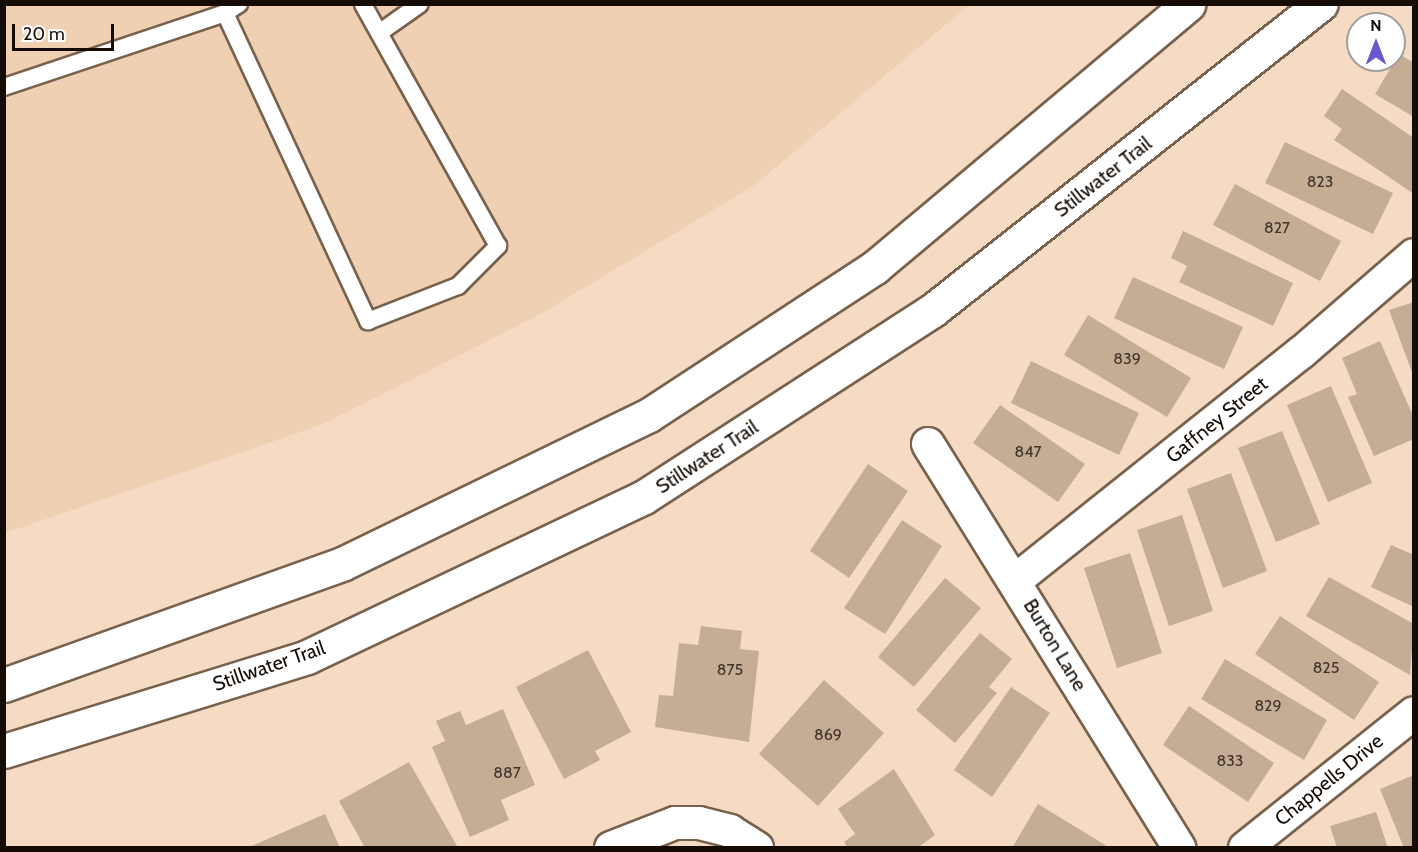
<!DOCTYPE html>
<html>
<head>
<meta charset="utf-8">
<style>
  body { margin:0 }
  #map { position:relative; width:1418px; height:852px; overflow:hidden; background:#f5dbc3; font-family:Cabin,sans-serif }
  div>[style] { position:absolute }
  [style*='--x'] { left:calc(var(--x)*1px); top:calc(var(--y)*1px); width:calc(var(--w)*1px); rotate:calc(var(--a)*1deg) }
  .built>* { inset:0; background:#efd0b3 }
  .building>* { inset:0; background:#c5ac95 }
  .roads { filter:drop-shadow(2px 0 #78624d) drop-shadow(-2px 0 #78624d) drop-shadow(0 2px #78624d) drop-shadow(0 -2px #78624d) }
  .lane>* { height:16px; margin:-8px; padding:0 8px; transform-origin:8px; border-radius:8px; background:#fff }
  .street>* { height:32px; margin:-16px; padding:0 16px; transform-origin:16px; border-radius:16px; background:#fff }
  .secondary>* { height:33px; margin:-16.5px; padding:0 16.5px; transform-origin:16.5px; border-radius:16.5px; background:#fff }
  span { translate:-50% -50%; white-space:nowrap; text-align:center; line-height:1.15; -webkit-text-stroke:5px #fff; paint-order:stroke }
  .number-label { font-size:16px; color:#403429 }
  .number-label span { -webkit-text-stroke-width:0 }
  .street-label { font-size:20px; color:#140c05 }
  .frame { position:absolute; inset:0; border:6px solid #140c05; pointer-events:none }
  .north { position:absolute; left:1346px; top:12px; width:60px; height:60px; box-sizing:border-box; background:#fff; border:2px solid #a19e9b; border-radius:50%; rotate:0deg; font-size:16px; font-weight:700; line-height:24px; text-align:center; color:#140c05 }
  .north::after { content:''; display:block; margin:auto; width:21px; height:27px; background:#6c54cd; clip-path:polygon(50% 0,100% 100%,50% 72%,0 100%) }
  .scale { position:absolute; left:12px; top:24px; width:102px; height:27px; box-sizing:border-box; border:3px solid #140c05; border-top:0; padding-left:8px; font-size:18px; line-height:21px; white-space:nowrap; color:#140c05; -webkit-text-stroke:4px #fff; paint-order:stroke }
</style>
</head>
<body>
<div id="map">
  <div class="built">
    <i style="clip-path:polygon(4px 5px,969px 5px,756px 184px,543px 313px,321px 425px,5px 533px)"></i>
  </div>
  <div class="building">
    <i style="clip-path:polygon(1399px 54px,1414px 63px,1414px 117px,1375px 94px)"></i>
    <i style="clip-path:polygon(1342px 89px,1414px 138px,1414px 194px,1334px 140px,1342px 129px,1324px 116px)"></i>
    <i style="clip-path:polygon(1285px 142px,1393px 193px,1373px 234px,1265px 183px)"></i>
    <i style="clip-path:polygon(1235px 184px,1341px 241px,1320px 281px,1213px 225px)"></i>
    <i style="clip-path:polygon(1183px 231px,1293px 283px,1273px 326px,1179px 282px,1187px 266px,1171px 258px)"></i>
    <i style="clip-path:polygon(1133px 277px,1243px 327px,1224px 369px,1114px 318px)"></i>
    <i style="clip-path:polygon(1414px 302px,1414px 375px,1413px 375px,1389px 310px)"></i>
    <i style="clip-path:polygon(1088px 315px,1191px 378px,1167px 417px,1064px 355px)"></i>
    <i style="clip-path:polygon(1380px 341px,1414px 418px,1414px 439px,1374px 456px,1348px 397px,1357px 394px,1342px 358px)"></i>
    <i style="clip-path:polygon(1031px 361px,1139px 413px,1119px 455px,1011px 403px)"></i>
    <i style="clip-path:polygon(1331px 386px,1372px 483px,1328px 502px,1287px 405px)"></i>
    <i style="clip-path:polygon(1000px 405px,1085px 464px,1058px 502px,973px 443px)"></i>
    <i style="clip-path:polygon(1282px 431px,1320px 524px,1276px 542px,1238px 448px)"></i>
    <i style="clip-path:polygon(868px 464px,908px 491px,849px 578px,810px 551px)"></i>
    <i style="clip-path:polygon(1231px 473px,1267px 571px,1223px 588px,1187px 489px)"></i>
    <i style="clip-path:polygon(1182px 515px,1213px 611px,1169px 626px,1137px 530px)"></i>
    <i style="clip-path:polygon(902px 520px,942px 546px,885px 634px,844px 608px)"></i>
    <i style="clip-path:polygon(1391px 545px,1414px 555px,1414px 607px,1371px 587px)"></i>
    <i style="clip-path:polygon(1130px 553px,1162px 653px,1117px 668px,1084px 568px)"></i>
    <i style="clip-path:polygon(1329px 577px,1414px 624px,1410px 675px,1306px 616px)"></i>
    <i style="clip-path:polygon(945px 578px,981px 608px,914px 687px,878px 657px)"></i>
    <i style="clip-path:polygon(1280px 616px,1379px 682px,1354px 720px,1255px 654px)"></i>
    <i style="clip-path:polygon(701px 626px,742px 631px,740px 649px,759px 651px,749px 742px,655px 727px,659px 695px,673px 696px,679px 643px,698px 645px)"></i>
    <i style="clip-path:polygon(980px 633px,1012px 659px,989px 687px,997px 693px,955px 743px,916px 710px)"></i>
    <i style="clip-path:polygon(588px 650px,631px 732px,595px 751px,600px 760px,564px 779px,516px 687px)"></i>
    <i style="clip-path:polygon(1225px 659px,1327px 720px,1304px 760px,1201px 699px)"></i>
    <i style="clip-path:polygon(824px 680px,884px 733px,818px 806px,759px 754px)"></i>
    <i style="clip-path:polygon(1011px 687px,1050px 713px,992px 797px,954px 770px)"></i>
    <i style="clip-path:polygon(1189px 706px,1274px 763px,1248px 802px,1163px 745px)"></i>
    <i style="clip-path:polygon(503px 709px,535px 785px,501px 800px,509px 820px,470px 837px,432px 747px,445px 741px,436px 721px,460px 711px,466px 725px)"></i>
    <i style="clip-path:polygon(409px 762px,457px 846px,454px 848px,365px 848px,339px 801px)"></i>
    <i style="clip-path:polygon(894px 769px,935px 835px,917px 848px,848px 848px,844px 842px,855px 834px,838px 809px)"></i>
    <i style="clip-path:polygon(1414px 775px,1414px 848px,1404px 848px,1380px 789px)"></i>
    <i style="clip-path:polygon(1038px 804px,1110px 848px,1012px 848px)"></i>
    <i style="clip-path:polygon(1376px 812px,1388px 848px,1337px 848px,1330px 826px)"></i>
    <i style="clip-path:polygon(325px 814px,340px 848px,247px 848px)"></i>
  </div>
  <div class="roads">
    <div class="lane">
      <i style="--x:225;--y:13;--w:340;--a:65.1"></i>
      <i style="--x:368;--y:321;--w:97;--a:-21.3"></i>
      <i style="--x:458;--y:286;--w:57;--a:-45"></i>
      <i style="--x:498;--y:246;--w:277;--a:-119.2"></i>
      <i style="--x:379;--y:33;--w:50;--a:-35.3"></i>
      <i style="--x:4;--y:87;--w:233;--a:-18.5"></i>
      <i style="--x:225;--y:13;--w:17;--a:-33"></i>
    </div>
    <div class="street">
      <i style="--x:928;--y:444;--w:476;--a:58.1"></i>
      <i style="--x:1016;--y:580;--w:366;--a:-38.6"></i>
      <i style="--x:1302;--y:352;--w:148;--a:-40.9"></i>
      <i style="--x:611;--y:848;--w:69;--a:-21.3"></i>
      <i style="--x:675;--y:823;--w:24;--a:0"></i>
      <i style="--x:699;--y:823;--w:32;--a:14"></i>
      <i style="--x:730;--y:831;--w:32;--a:32"></i>
      <i style="--x:1245;--y:848;--w:216;--a:-38.6"></i>
    </div>
    <div class="secondary">
      <i style="--x:4;--y:685;--w:359;--a:-19.7"></i>
      <i style="--x:342;--y:564;--w:341;--a:-25.9"></i>
      <i style="--x:649;--y:415;--w:270;--a:-33.2"></i>
      <i style="--x:875;--y:267;--w:409;--a:-40"></i>
      <i style="--x:4;--y:751;--w:317;--a:-17.2"></i>
      <i style="--x:307;--y:657;--w:373;--a:-25.4"></i>
      <i style="--x:644;--y:497;--w:344;--a:-32.9"></i>
      <i style="--x:933;--y:310;--w:494;--a:-38.3"></i>
    </div>
  </div>
  <div class="number-label">
    <span style="left:1320px;top:182px">823</span>
    <span style="left:1277px;top:228px">827</span>
    <span style="left:1127px;top:359px">839</span>
    <span style="left:1028px;top:452px">847</span>
    <span style="left:1326px;top:668px">825</span>
    <span style="left:730px;top:670px">875</span>
    <span style="left:1268px;top:706px">829</span>
    <span style="left:828px;top:735px">869</span>
    <span style="left:1230px;top:761px">833</span>
    <span style="left:507px;top:773px">887</span>
  </div>
  <div class="street-label">
    <span style="left:1103px;top:177px;rotate:-38deg">Stillwater Trail</span>
    <span style="left:1217px;top:420px;rotate:-39deg">Gaffney Street</span>
    <span style="left:707px;top:457px;rotate:-33deg">Stillwater Trail</span>
    <span style="left:1055px;top:645px;rotate:59deg">Burton Lane</span>
    <span style="left:269px;top:666px;rotate:-19deg">Stillwater Trail</span>
    <span style="left:1329px;top:780px;rotate:-39deg">Chappells Drive</span>
  </div>
  <div class="frame"></div>
  <div class="north">N</div>
  <div class="scale">20 m</div>
</div>
</body>
</html>
